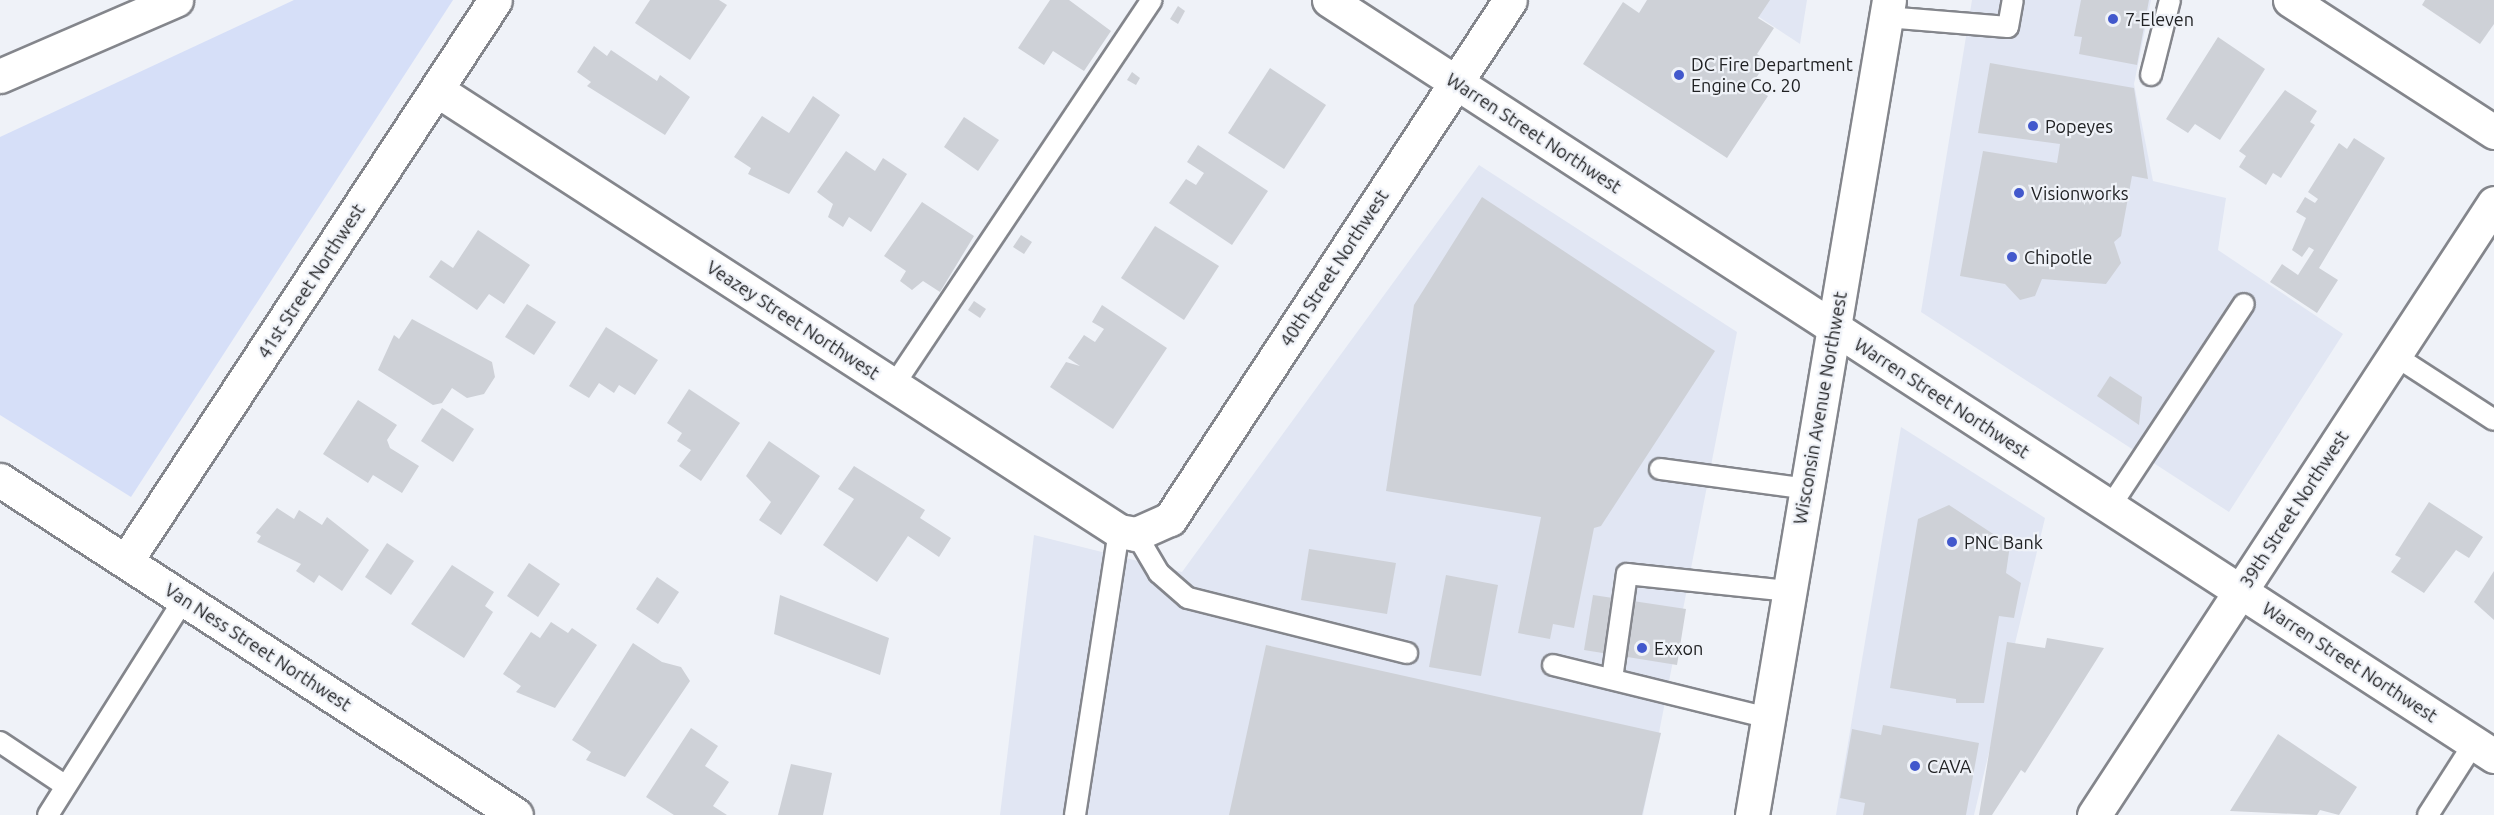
<!DOCTYPE html>
<html>
<head>
<meta charset="utf-8">
<style>
  body { margin:0 }
  #map { position:relative; width:2494px; height:815px; overflow:hidden; background:#eff2f8; font-family:Ubuntu,sans-serif }
  div>[style] { position:absolute }
  [style*='--x'] { left:calc(var(--x)*1px); top:calc(var(--y)*1px); width:calc(var(--w)*1px); rotate:calc(var(--a)*1deg) }
  .built>* { inset:0; background:#e1e6f3 }
  .green>* { inset:0; background:#d6dff8 }
  .building>* { inset:0; background:#ced1d7 }
  .roads { filter:drop-shadow(2px 0 #84868c) drop-shadow(-2px 0 #84868c) drop-shadow(0 2px #84868c) drop-shadow(0 -2px #84868c) }
  .lane>* { height:20px; margin:-10px; padding:0 10px; transform-origin:10px; border-radius:10px; background:#fff }
  .street>* { height:33px; margin:-16.5px; padding:0 16.5px; transform-origin:16.5px; border-radius:16.5px; background:#fff }
  .secondary>* { height:33px; margin:-16.5px; padding:0 16.5px; transform-origin:16.5px; border-radius:16.5px; background:#fff }
  .primary>* { height:33px; margin:-16.5px; padding:0 16.5px; transform-origin:16.5px; border-radius:16.5px; background:#fff }
  .dots>* { width:16px; height:16px; translate:-50% -50%; box-sizing:border-box; border:3px solid #eff2f8; border-radius:50% }
  span { translate:-50% -50%; white-space:nowrap; text-align:center; line-height:1.15; -webkit-text-stroke:4.5px #eff2f8; paint-order:stroke }
  .poi-label { font-size:18px; color:#212224 }
  .left { translate:0 -50%; text-align:left }
  .street-label { font-size:18px; color:#212224 }
</style>
</head>
<body>
<div id="map">
  <div class="built">
    <i style="clip-path:polygon(1733px 0,1807px 0,1800px 44px)"></i>
    <i style="clip-path:polygon(1972px 0,2151px 0,2134px 84px,2153px 181px,2226px 198px,2218px 250px,2343px 334px,2229px 512px,1921px 312px)"></i>
    <i style="clip-path:polygon(1479px 165px,1737px 332px,1643px 815px,1000px 815px,1034px 535px,1182px 572px)"></i>
    <i style="clip-path:polygon(1901px 427px,2045px 518px,1974px 815px,1836px 815px)"></i>
  </div>
  <div class="green">
    <i style="clip-path:polygon(294px 0,453px 0,131px 497px,0 415px,0 137px)"></i>
  </div>
  <div class="building">
    <i style="clip-path:polygon(650px 0,719px 0,727px 5px,690px 60px,635px 23px)"></i>
    <i style="clip-path:polygon(1050px 0,1069px 0,1111px 31px,1084px 71px,1053px 51px,1044px 65px,1018px 48px)"></i>
    <i style="clip-path:polygon(1647px 0,1770px 0,1758px 18px,1774px 28px,1757px 54px,1767px 61px,1751px 86px,1768px 96px,1727px 158px,1583px 64px,1623px 2px,1639px 13px)"></i>
    <i style="clip-path:polygon(2081px 0,2149px 0,2137px 65px,2079px 54px,2082px 37px,2074px 36px)"></i>
    <i style="clip-path:polygon(2425px 0,2494px 0,2494px 24px,2480px 44px,2422px 5px)"></i>
    <i style="clip-path:polygon(1178px 6px,1185px 11px,1178px 24px,1170px 19px)"></i>
    <i style="clip-path:polygon(2218px 37px,2265px 69px,2220px 140px,2195px 124px,2188px 133px,2166px 119px)"></i>
    <i style="clip-path:polygon(594px 46px,607px 56px,611px 50px,657px 81px,660px 75px,690px 97px,665px 135px,587px 86px,591px 82px,577px 72px)"></i>
    <i style="clip-path:polygon(1990px 63px,2134px 88px,2148px 179px,2132px 176px,2121px 236px,2114px 242px,2121px 263px,2106px 284px,2042px 279px,2035px 296px,2020px 300px,2005px 284px,1960px 276px,1983px 151px,2057px 163px,2060px 144px,1978px 133px)"></i>
    <i style="clip-path:polygon(1270px 68px,1326px 105px,1284px 169px,1228px 133px)"></i>
    <i style="clip-path:polygon(1132px 72px,1140px 78px,1136px 85px,1127px 80px)"></i>
    <i style="clip-path:polygon(2285px 90px,2317px 111px,2310px 122px,2315px 125px,2281px 178px,2273px 173px,2266px 185px,2239px 167px,2246px 156px,2239px 151px)"></i>
    <i style="clip-path:polygon(813px 96px,840px 115px,789px 194px,748px 174px,751px 168px,734px 157px,762px 116px,789px 133px)"></i>
    <i style="clip-path:polygon(964px 117px,999px 140px,978px 171px,944px 147px)"></i>
    <i style="clip-path:polygon(2354px 138px,2385px 158px,2319px 268px,2338px 280px,2317px 313px,2270px 282px,2282px 264px,2298px 275px,2314px 250px,2309px 247px,2302px 257px,2292px 250px,2306px 218px,2296px 212px,2305px 197px,2315px 203px,2318px 199px,2308px 192px,2339px 143px,2347px 149px)"></i>
    <i style="clip-path:polygon(1198px 145px,1268px 191px,1232px 245px,1169px 203px,1186px 179px,1196px 185px,1204px 173px,1187px 162px)"></i>
    <i style="clip-path:polygon(846px 151px,875px 171px,883px 158px,907px 174px,871px 232px,849px 217px,843px 227px,828px 217px,833px 204px,817px 192px)"></i>
    <i style="clip-path:polygon(1482px 197px,1715px 351px,1601px 526px,1594px 528px,1574px 628px,1553px 624px,1550px 639px,1518px 633px,1541px 517px,1386px 491px,1414px 305px)"></i>
    <i style="clip-path:polygon(922px 202px,974px 236px,940px 292px,923px 281px,912px 290px,900px 281px,906px 271px,884px 256px)"></i>
    <i style="clip-path:polygon(1155px 226px,1219px 266px,1184px 320px,1121px 278px)"></i>
    <i style="clip-path:polygon(478px 230px,530px 265px,504px 304px,489px 294px,477px 310px,429px 277px,441px 260px,453px 268px)"></i>
    <i style="clip-path:polygon(1021px 235px,1032px 242px,1024px 254px,1013px 247px)"></i>
    <i style="clip-path:polygon(974px 301px,986px 309px,980px 318px,968px 310px)"></i>
    <i style="clip-path:polygon(527px 304px,556px 322px,534px 355px,505px 337px)"></i>
    <i style="clip-path:polygon(1102px 305px,1167px 348px,1113px 429px,1050px 387px,1066px 362px,1080px 366px,1068px 358px,1084px 335px,1095px 342px,1104px 329px,1092px 322px)"></i>
    <i style="clip-path:polygon(412px 319px,492px 362px,495px 377px,484px 394px,467px 398px,452px 388px,442px 403px,433px 405px,378px 370px,394px 335px,399px 339px)"></i>
    <i style="clip-path:polygon(606px 327px,658px 360px,635px 395px,619px 385px,614px 393px,599px 383px,589px 398px,569px 386px)"></i>
    <i style="clip-path:polygon(2110px 376px,2142px 397px,2139px 425px,2097px 396px)"></i>
    <i style="clip-path:polygon(689px 389px,740px 423px,701px 481px,679px 466px,691px 450px,677px 441px,682px 433px,667px 423px)"></i>
    <i style="clip-path:polygon(358px 400px,397px 425px,387px 440px,390px 448px,419px 466px,402px 493px,373px 475px,368px 483px,323px 454px)"></i>
    <i style="clip-path:polygon(442px 408px,474px 429px,453px 462px,421px 441px)"></i>
    <i style="clip-path:polygon(769px 441px,820px 476px,781px 535px,759px 520px,771px 502px,746px 476px)"></i>
    <i style="clip-path:polygon(854px 466px,925px 510px,920px 518px,951px 538px,939px 557px,908px 536px,877px 582px,823px 545px,854px 499px,838px 489px)"></i>
    <i style="clip-path:polygon(2429px 502px,2483px 537px,2469px 558px,2456px 550px,2424px 593px,2391px 572px,2401px 558px,2395px 555px)"></i>
    <i style="clip-path:polygon(1949px 505px,2010px 545px,2006px 573px,2021px 583px,2014px 618px,1999px 616px,1984px 703px,1956px 703px,1956px 699px,1890px 688px,1918px 519px)"></i>
    <i style="clip-path:polygon(277px 508px,294px 519px,299px 510px,322px 525px,327px 517px,369px 550px,342px 591px,319px 575px,314px 583px,296px 571px,301px 564px,257px 542px,261px 536px,256px 533px)"></i>
    <i style="clip-path:polygon(387px 543px,414px 561px,391px 595px,365px 577px)"></i>
    <i style="clip-path:polygon(1309px 549px,1396px 563px,1387px 614px,1301px 600px)"></i>
    <i style="clip-path:polygon(529px 563px,560px 584px,538px 617px,507px 596px)"></i>
    <i style="clip-path:polygon(452px 565px,494px 592px,485px 606px,493px 612px,464px 658px,411px 624px)"></i>
    <i style="clip-path:polygon(2494px 571px,2494px 620px,2474px 602px)"></i>
    <i style="clip-path:polygon(1446px 575px,1498px 585px,1481px 676px,1429px 667px)"></i>
    <i style="clip-path:polygon(657px 577px,679px 592px,658px 624px,636px 609px)"></i>
    <i style="clip-path:polygon(780px 595px,889px 638px,880px 675px,774px 634px)"></i>
    <i style="clip-path:polygon(1593px 595px,1686px 609px,1677px 665px,1584px 650px)"></i>
    <i style="clip-path:polygon(551px 622px,568px 633px,572px 628px,597px 645px,555px 708px,516px 692px,521px 686px,503px 674px,531px 632px,540px 638px)"></i>
    <i style="clip-path:polygon(2047px 638px,2104px 648px,2025px 773px,2021px 770px,1992px 815px,1979px 815px,2007px 642px,2045px 648px)"></i>
    <i style="clip-path:polygon(633px 643px,662px 662px,681px 667px,690px 681px,625px 777px,586px 760px,591px 752px,572px 740px)"></i>
    <i style="clip-path:polygon(1266px 645px,1661px 733px,1642px 815px,1229px 815px)"></i>
    <i style="clip-path:polygon(1883px 725px,1979px 743px,1966px 815px,1863px 815px,1865px 803px,1840px 798px,1852px 729px,1881px 735px)"></i>
    <i style="clip-path:polygon(691px 728px,718px 746px,705px 766px,729px 782px,713px 806px,727px 815px,674px 815px,646px 797px)"></i>
    <i style="clip-path:polygon(2278px 734px,2357px 787px,2339px 815px,2320px 810px,2317px 815px,2230px 811px)"></i>
    <i style="clip-path:polygon(791px 764px,832px 773px,823px 815px,778px 815px)"></i>
  </div>
  <div class="roads">
    <div class="lane">
      <i style="--x:1886;--y:17;--w:122;--a:4.7"></i>
      <i style="--x:2008;--y:27;--w:27;--a:-80"></i>
      <i style="--x:2151;--y:75;--w:77;--a:-75.8"></i>
      <i style="--x:2394;--y:355;--w:119;--a:33"></i>
      <i style="--x:894;--y:385;--w:463;--a:-56.2"></i>
      <i style="--x:1660;--y:469;--w:148;--a:7.7"></i>
      <i style="--x:2110;--y:507;--w:243;--a:-56.6"></i>
      <i style="--x:1136;--y:534;--w:45;--a:59.5"></i>
      <i style="--x:1159;--y:573;--w:38;--a:41"></i>
      <i style="--x:1188;--y:598;--w:226;--a:14.1"></i>
      <i style="--x:1553;--y:665;--w:221;--a:13.8"></i>
      <i style="--x:1612;--y:679;--w:106;--a:-81.9"></i>
      <i style="--x:1627;--y:574;--w:163;--a:6"></i>
      <i style="--x:0;--y:742;--w:79;--a:33.7"></i>
      <i style="--x:48;--y:815;--w:255;--a:-57.8"></i>
      <i style="--x:1075;--y:815;--w:287;--a:-81.2"></i>
      <i style="--x:2428;--y:815;--w:85;--a:-57.4"></i>
    </div>
    <div class="street">
      <i style="--x:1329;--y:0;--w:1389;--a:32.98"></i>
      <i style="--x:2290;--y:0;--w:243;--a:32.9"></i>
      <i style="--x:437;--y:90;--w:812;--a:32.89"></i>
      <i style="--x:1119;--y:531;--w:17;--a:10"></i>
      <i style="--x:1136;--y:534;--w:37;--a:-24"></i>
      <i style="--x:1170;--y:519;--w:620;--a:-56.77"></i>
      <i style="--x:126;--y:561;--w:671;--a:-56.66"></i>
      <i style="--x:2094;--y:815;--w:731;--a:-56.83"></i>
    </div>
    <div class="secondary">
      <i style="--x:0;--y:480;--w:615;--a:32.99"></i>
    </div>
    <div class="primary">
      <i style="--x:0;--y:76;--w:192;--a:-23.4"></i>
      <i style="--x:1752;--y:815;--w:826;--a:-80.46"></i>
    </div>
  </div>
  <div class="dots">
    <i style="left:2113px;top:19px;background:#4258cc"></i>
    <i style="left:1679px;top:75px;background:#4258cc"></i>
    <i style="left:2033px;top:126px;background:#4258cc"></i>
    <i style="left:2019px;top:193px;background:#4258cc"></i>
    <i style="left:2012px;top:257px;background:#4258cc"></i>
    <i style="left:1952px;top:542px;background:#4258cc"></i>
    <i style="left:1642px;top:648px;background:#4258cc"></i>
    <i style="left:1915px;top:766px;background:#4258cc"></i>
  </div>
  <div class="poi-label">
    <span class="left" style="left:2125px;top:19px">7-Eleven</span>
    <span class="left" style="left:1691px;top:75px">DC Fire Department<br>Engine Co. 20</span>
    <span class="left" style="left:2045px;top:126px">Popeyes</span>
    <span class="left" style="left:2031px;top:193px">Visionworks</span>
    <span class="left" style="left:2024px;top:257px">Chipotle</span>
    <span class="left" style="left:1964px;top:542px">PNC Bank</span>
    <span class="left" style="left:1654px;top:648px">Exxon</span>
    <span class="left" style="left:1927px;top:766px">CAVA</span>
  </div>
  <div class="street-label">
    <span style="left:1534px;top:133px;rotate:33deg">Warren Street Northwest</span>
    <span style="left:1334px;top:268px;rotate:-57deg">40th Street Northwest</span>
    <span style="left:311px;top:281px;rotate:-57deg">41st Street Northwest</span>
    <span style="left:793px;top:320px;rotate:33deg">Veazey Street Northwest</span>
    <span style="left:1942px;top:398px;rotate:33deg">Warren Street Northwest</span>
    <span style="left:1820px;top:408px;rotate:-80deg">Wisconsin Avenue Northwest</span>
    <span style="left:2294px;top:509px;rotate:-57deg">39th Street Northwest</span>
    <span style="left:258px;top:647px;rotate:33deg">Van Ness Street Northwest</span>
    <span style="left:2350px;top:662px;rotate:33deg">Warren Street Northwest</span>
  </div>
</div>
</body>
</html>
